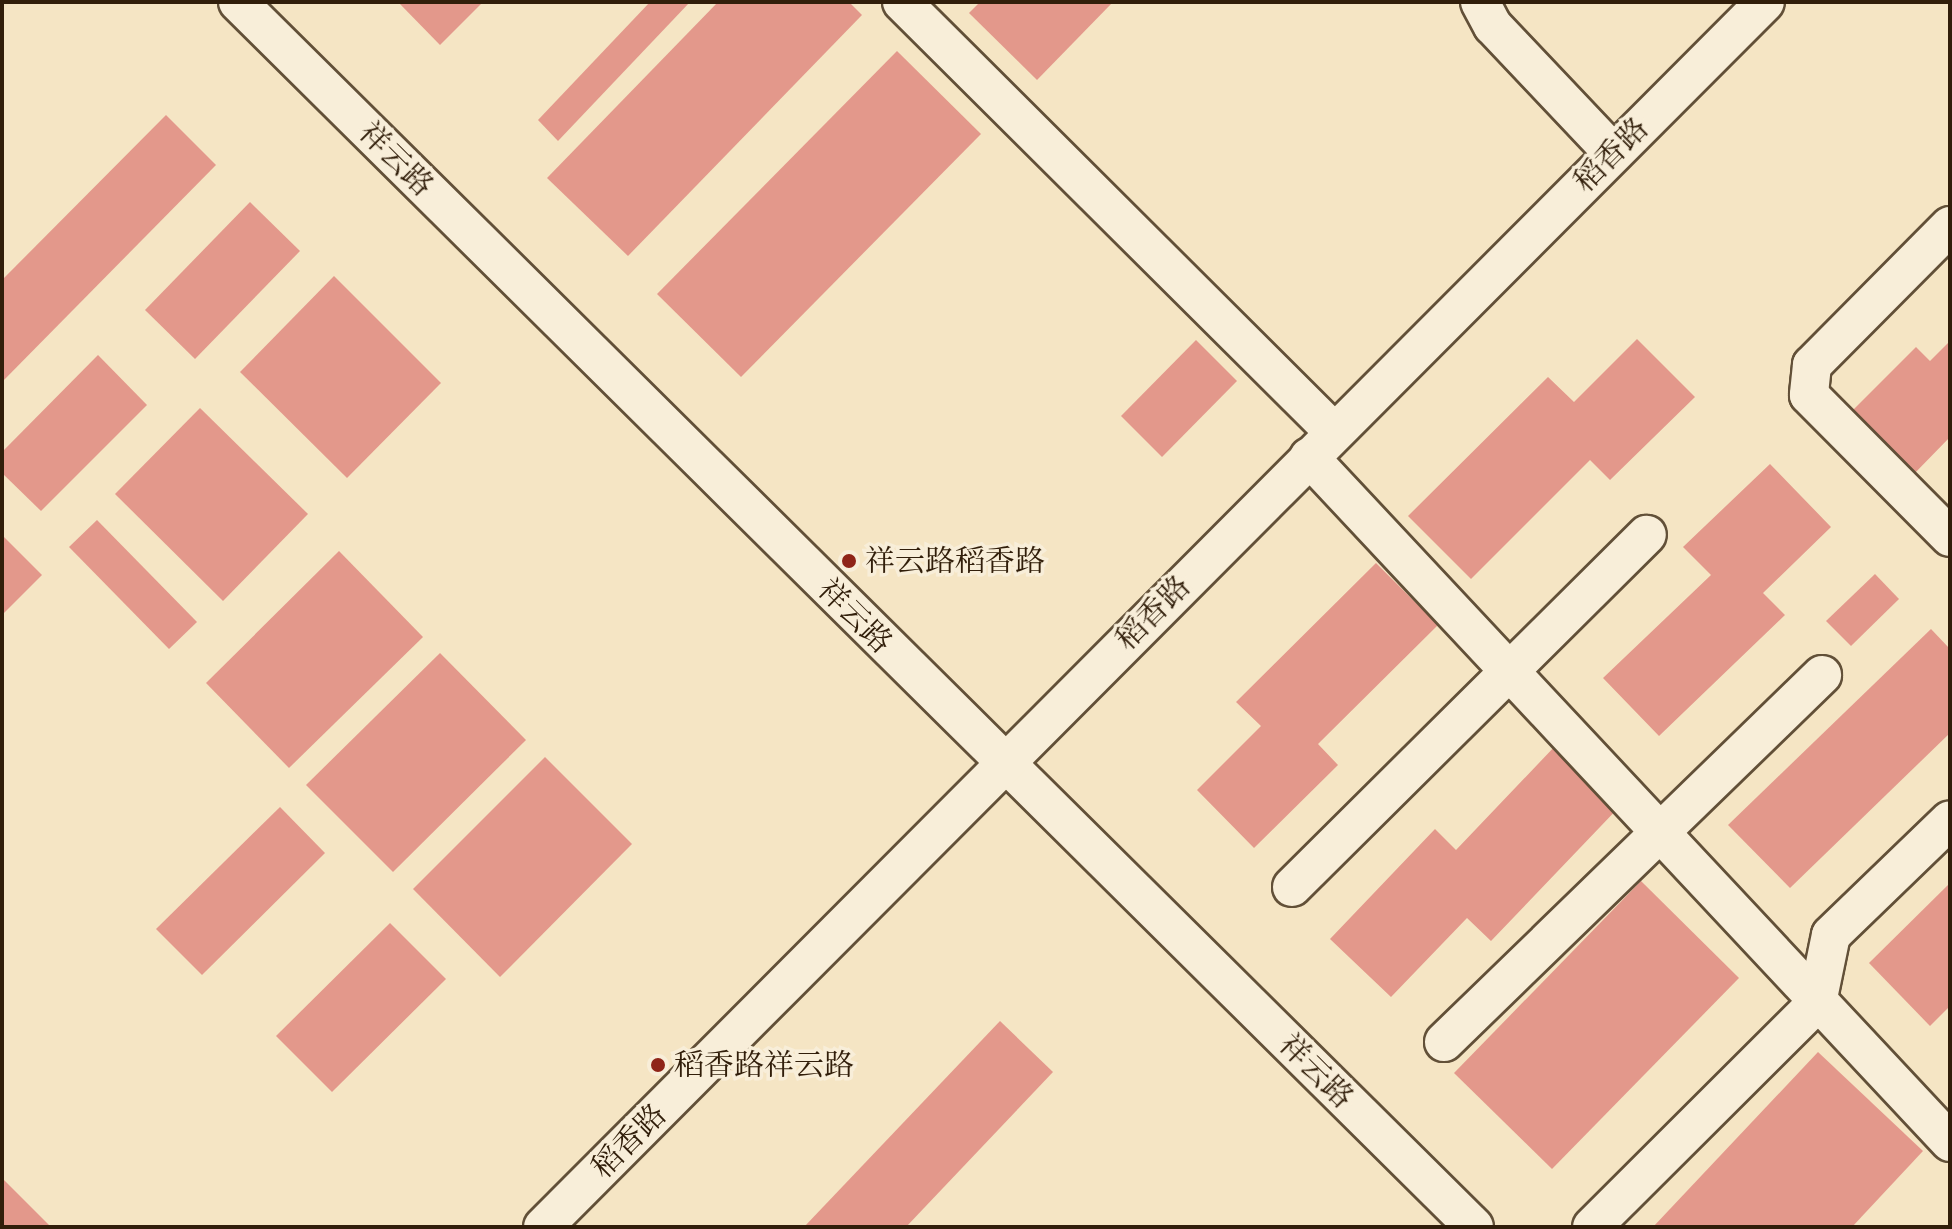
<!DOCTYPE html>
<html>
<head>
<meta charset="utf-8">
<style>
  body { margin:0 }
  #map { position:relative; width:1952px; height:1229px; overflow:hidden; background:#f5e5c4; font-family:"EB Garamond","Noto Serif SC",serif }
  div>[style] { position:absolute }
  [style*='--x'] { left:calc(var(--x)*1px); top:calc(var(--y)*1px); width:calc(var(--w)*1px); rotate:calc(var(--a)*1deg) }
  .building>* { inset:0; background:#e3988b }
  .roads { filter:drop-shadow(2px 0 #625038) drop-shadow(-2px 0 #625038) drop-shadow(0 2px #625038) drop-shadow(0 -2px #625038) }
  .minor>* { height:38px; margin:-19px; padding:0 19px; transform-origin:19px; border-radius:19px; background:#f8eed9 }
  .dots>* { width:22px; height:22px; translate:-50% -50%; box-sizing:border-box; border:4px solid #f8eed9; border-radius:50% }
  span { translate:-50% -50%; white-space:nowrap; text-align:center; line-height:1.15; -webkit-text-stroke:7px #f8eed9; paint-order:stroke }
  .street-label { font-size:30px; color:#311e0a }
  .poi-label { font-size:30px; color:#311e0a }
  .left { translate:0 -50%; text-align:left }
  .frame { position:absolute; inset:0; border:4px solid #311e0a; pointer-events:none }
</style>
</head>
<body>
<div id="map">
  <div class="building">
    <i style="clip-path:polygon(398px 2px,483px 2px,440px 45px)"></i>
    <i style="clip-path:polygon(650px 2px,690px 2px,558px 141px,538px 120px)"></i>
    <i style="clip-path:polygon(718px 2px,849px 2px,862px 15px,628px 256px,547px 178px)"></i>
    <i style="clip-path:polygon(980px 2px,1113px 2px,1037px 80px,969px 13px)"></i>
    <i style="clip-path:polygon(897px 51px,981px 134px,741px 377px,657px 294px)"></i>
    <i style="clip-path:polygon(166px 115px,216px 165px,2px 382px,2px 280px)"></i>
    <i style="clip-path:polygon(250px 202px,300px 251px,195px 359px,145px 310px)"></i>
    <i style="clip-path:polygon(334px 276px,441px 383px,347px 478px,240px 372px)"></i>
    <i style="clip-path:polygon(1637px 339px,1695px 397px,1610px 480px,1590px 460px,1471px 579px,1408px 516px,1548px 377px,1574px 402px)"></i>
    <i style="clip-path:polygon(1196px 340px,1237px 381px,1162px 457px,1121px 416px)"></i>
    <i style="clip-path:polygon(1950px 341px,1950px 437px,1912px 476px,1850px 413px,1916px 347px,1930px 361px)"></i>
    <i style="clip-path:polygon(98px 355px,147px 405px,41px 511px,2px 473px,2px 452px)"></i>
    <i style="clip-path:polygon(200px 408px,308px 514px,223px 601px,115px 494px)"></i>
    <i style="clip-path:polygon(1770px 464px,1831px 527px,1763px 593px,1785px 615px,1659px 736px,1603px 678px,1711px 575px,1683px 547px)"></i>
    <i style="clip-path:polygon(97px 520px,197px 622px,169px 649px,69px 547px)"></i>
    <i style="clip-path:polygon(2px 535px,42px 575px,2px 615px)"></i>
    <i style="clip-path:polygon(339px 551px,423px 637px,289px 768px,206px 683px)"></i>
    <i style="clip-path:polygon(1376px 563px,1438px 625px,1318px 744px,1338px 765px,1254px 848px,1197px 790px,1261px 726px,1236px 702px)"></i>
    <i style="clip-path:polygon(1875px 574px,1899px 599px,1851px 646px,1826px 621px)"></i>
    <i style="clip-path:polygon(1931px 629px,1950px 649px,1950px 733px,1790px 888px,1728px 825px)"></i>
    <i style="clip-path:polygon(440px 653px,526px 740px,393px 872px,306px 785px)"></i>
    <i style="clip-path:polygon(1558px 743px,1622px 804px,1491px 941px,1467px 918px,1391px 997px,1330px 939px,1435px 829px,1456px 850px)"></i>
    <i style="clip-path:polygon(545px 757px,632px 844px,500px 977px,413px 889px)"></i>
    <i style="clip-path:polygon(280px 807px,325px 853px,202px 975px,156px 929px)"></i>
    <i style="clip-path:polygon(1641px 881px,1739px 978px,1552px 1169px,1454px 1073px)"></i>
    <i style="clip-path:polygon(1950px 883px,1950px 1006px,1930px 1026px,1869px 963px)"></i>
    <i style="clip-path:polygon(390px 923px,446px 979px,332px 1092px,276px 1036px)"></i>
    <i style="clip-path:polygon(1000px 1021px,1053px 1072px,906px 1227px,804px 1227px)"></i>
    <i style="clip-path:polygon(1818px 1052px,1923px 1151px,1852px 1227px,1653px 1227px)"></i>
    <i style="clip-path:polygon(2px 1178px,51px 1227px,2px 1227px)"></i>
  </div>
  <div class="roads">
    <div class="minor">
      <i style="--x:238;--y:2;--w:1740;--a:44.74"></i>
      <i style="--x:902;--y:2;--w:610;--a:44.87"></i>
      <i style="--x:1480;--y:2;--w:27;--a:62"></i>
      <i style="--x:1493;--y:26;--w:175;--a:46.6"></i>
      <i style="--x:1950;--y:226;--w:196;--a:134.8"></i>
      <i style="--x:1812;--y:365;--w:30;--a:96"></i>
      <i style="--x:1809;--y:395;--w:200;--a:45.2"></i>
      <i style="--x:1309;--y:457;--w:938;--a:46.9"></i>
      <i style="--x:1292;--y:887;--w:500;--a:-44.8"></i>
      <i style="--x:1444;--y:1042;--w:527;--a:-44.15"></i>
      <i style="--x:543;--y:1227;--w:1730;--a:-45.07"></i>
      <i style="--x:1592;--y:1227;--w:317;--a:-44.9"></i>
      <i style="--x:1817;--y:1003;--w:69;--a:-78.4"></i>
      <i style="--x:1831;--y:935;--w:165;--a:-44"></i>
    </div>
  </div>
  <div class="dots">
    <i style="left:849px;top:561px;background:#8f2418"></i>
    <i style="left:658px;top:1065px;background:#8f2418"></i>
  </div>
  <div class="street-label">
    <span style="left:1611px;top:155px;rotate:-45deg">稻香路</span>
    <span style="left:396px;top:159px;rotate:45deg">祥云路</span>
    <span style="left:1153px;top:613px;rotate:-45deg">稻香路</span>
    <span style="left:855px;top:616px;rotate:45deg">祥云路</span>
    <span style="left:1316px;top:1071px;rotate:45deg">祥云路</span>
    <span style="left:629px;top:1141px;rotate:-45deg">稻香路</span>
  </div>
  <div class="poi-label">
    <span class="left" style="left:865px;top:561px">祥云路稻香路</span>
    <span class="left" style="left:674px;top:1065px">稻香路祥云路</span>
  </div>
  <div class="frame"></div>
</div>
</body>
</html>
